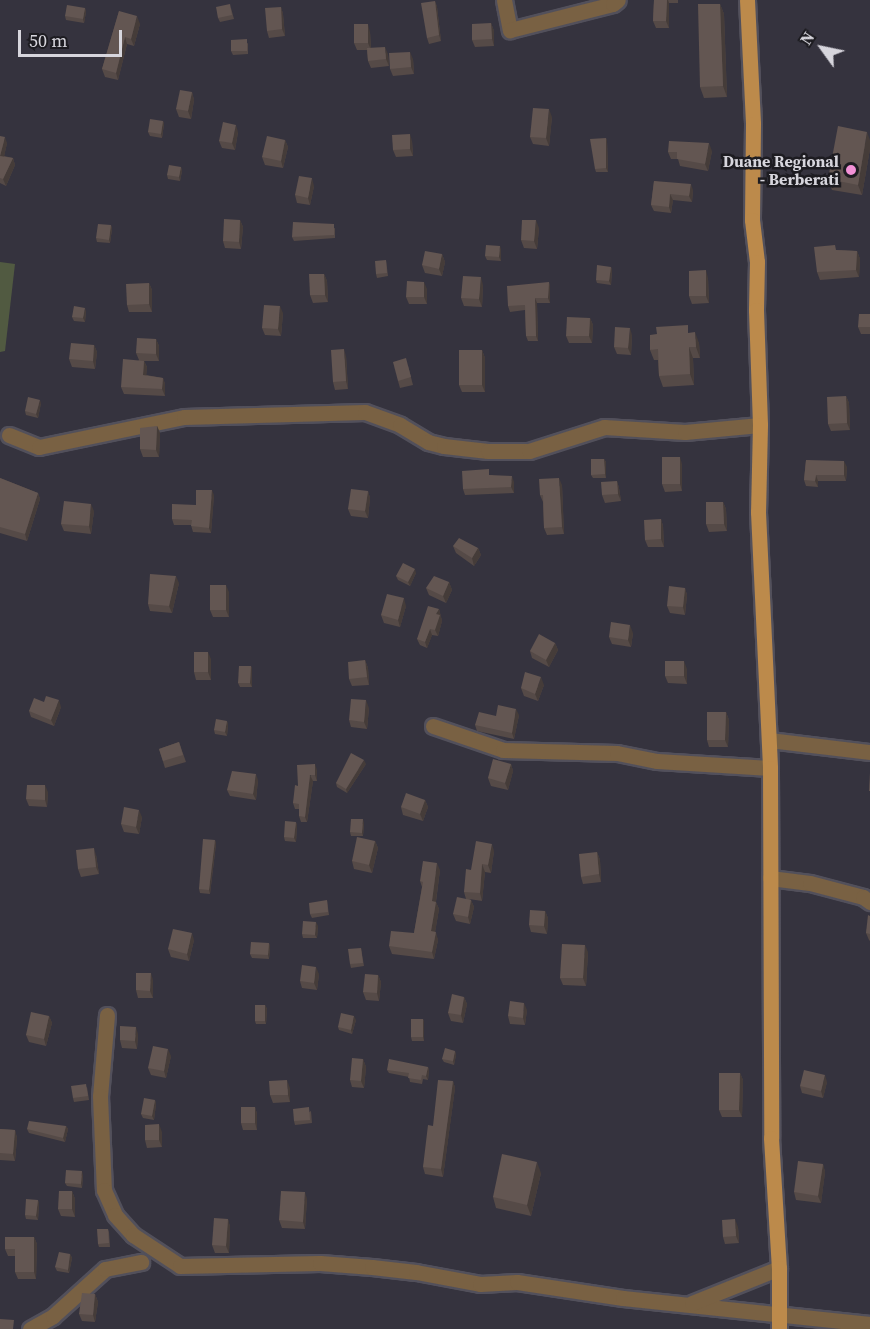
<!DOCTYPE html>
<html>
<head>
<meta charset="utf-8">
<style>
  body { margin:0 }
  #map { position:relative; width:870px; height:1329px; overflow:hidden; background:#35333e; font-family:"Source Serif 4",serif }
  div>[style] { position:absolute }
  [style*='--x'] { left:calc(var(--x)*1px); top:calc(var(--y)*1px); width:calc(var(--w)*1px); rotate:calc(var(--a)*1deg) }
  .green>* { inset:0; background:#515a41 }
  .roads { filter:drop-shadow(2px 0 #52505b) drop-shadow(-2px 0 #52505b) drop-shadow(0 2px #52505b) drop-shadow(0 -2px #52505b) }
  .minor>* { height:15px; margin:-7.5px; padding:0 7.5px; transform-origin:7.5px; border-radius:7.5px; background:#796143 }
  .primary>* { height:15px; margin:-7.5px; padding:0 7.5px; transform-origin:7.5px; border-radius:7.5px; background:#bc8a4b }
  .wall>* { inset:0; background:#554a47 }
  .shaded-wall>* { inset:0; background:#453c39 }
  .building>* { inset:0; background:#635652 }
  .dots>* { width:16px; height:16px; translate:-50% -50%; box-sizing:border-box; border:3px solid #1d1c21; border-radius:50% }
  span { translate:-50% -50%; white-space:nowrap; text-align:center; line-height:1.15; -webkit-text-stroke:5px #1d1c21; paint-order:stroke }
  .poi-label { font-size:16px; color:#d7d6dd; font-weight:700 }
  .right { translate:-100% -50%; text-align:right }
  .north { position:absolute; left:792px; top:18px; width:60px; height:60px; -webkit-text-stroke:4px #1d1c21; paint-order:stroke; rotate:303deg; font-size:16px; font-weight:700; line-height:24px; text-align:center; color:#d7d6dd }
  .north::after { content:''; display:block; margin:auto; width:21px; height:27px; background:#d7d6dd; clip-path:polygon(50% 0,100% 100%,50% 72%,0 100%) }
  .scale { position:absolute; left:18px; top:30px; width:104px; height:27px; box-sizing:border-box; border:3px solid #d7d6dd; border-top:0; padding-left:8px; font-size:18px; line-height:21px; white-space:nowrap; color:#d7d6dd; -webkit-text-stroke:4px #1d1c21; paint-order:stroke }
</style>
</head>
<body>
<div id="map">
  <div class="green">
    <i style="clip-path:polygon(0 262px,15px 264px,5px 351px,0 352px)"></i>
  </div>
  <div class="roads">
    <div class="minor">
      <i style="--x:504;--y:0;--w:31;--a:79"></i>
      <i style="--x:510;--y:30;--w:106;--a:-14.2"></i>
      <i style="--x:613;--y:4;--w:6;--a:-39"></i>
      <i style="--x:9;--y:435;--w:32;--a:22"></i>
      <i style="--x:39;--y:447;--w:148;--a:-11.7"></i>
      <i style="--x:184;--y:417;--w:181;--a:-1.6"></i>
      <i style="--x:365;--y:412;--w:37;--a:20"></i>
      <i style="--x:400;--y:425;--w:33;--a:31"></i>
      <i style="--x:428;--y:442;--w:16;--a:14"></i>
      <i style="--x:444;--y:446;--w:44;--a:6.5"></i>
      <i style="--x:488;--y:451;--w:41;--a:0"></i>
      <i style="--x:529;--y:451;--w:79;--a:-17.7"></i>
      <i style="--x:604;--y:427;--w:81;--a:3.5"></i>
      <i style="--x:685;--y:432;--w:75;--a:-5.3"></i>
      <i style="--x:433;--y:726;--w:74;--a:18.9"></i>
      <i style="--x:503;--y:750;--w:114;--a:1.5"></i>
      <i style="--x:617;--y:753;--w:41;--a:11.3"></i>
      <i style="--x:657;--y:761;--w:113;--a:3.5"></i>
      <i style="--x:769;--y:740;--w:102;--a:6.8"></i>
      <i style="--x:770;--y:878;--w:40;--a:7.1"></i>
      <i style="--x:810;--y:883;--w:55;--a:14.8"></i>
      <i style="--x:863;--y:897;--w:9;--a:36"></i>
      <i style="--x:107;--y:1015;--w:81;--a:94.9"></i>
      <i style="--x:100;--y:1096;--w:94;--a:87.6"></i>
      <i style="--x:104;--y:1190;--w:27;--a:66"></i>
      <i style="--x:115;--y:1215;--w:27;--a:48"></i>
      <i style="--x:133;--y:1235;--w:56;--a:33.4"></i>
      <i style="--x:180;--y:1266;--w:140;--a:-1.2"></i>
      <i style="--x:320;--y:1263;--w:52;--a:4.4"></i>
      <i style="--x:372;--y:1267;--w:44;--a:6.5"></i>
      <i style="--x:416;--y:1272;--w:65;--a:10.6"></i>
      <i style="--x:480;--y:1284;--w:37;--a:-3"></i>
      <i style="--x:517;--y:1282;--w:107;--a:8.6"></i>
      <i style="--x:623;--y:1298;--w:248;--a:6"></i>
      <i style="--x:692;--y:1303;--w:94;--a:-21.9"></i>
      <i style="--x:30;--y:1329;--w:26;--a:-29"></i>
      <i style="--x:53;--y:1316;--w:70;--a:-42.1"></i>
      <i style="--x:105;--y:1269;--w:37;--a:-11"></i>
    </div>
    <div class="primary">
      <i style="--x:747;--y:0;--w:124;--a:87.2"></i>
      <i style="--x:753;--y:124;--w:96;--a:90.6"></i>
      <i style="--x:752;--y:220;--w:42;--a:83.2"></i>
      <i style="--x:757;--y:262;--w:48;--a:91.2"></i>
      <i style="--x:756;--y:310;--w:115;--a:88"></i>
      <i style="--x:760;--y:425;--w:87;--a:91.3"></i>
      <i style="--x:758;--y:512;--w:256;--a:87.3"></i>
      <i style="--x:770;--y:768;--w:370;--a:89.8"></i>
      <i style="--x:771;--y:1138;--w:130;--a:86.5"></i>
      <i style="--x:779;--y:1268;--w:61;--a:90"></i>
    </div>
  </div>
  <div class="wall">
    <i style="clip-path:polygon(654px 0,678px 0,678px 3px,669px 3px,669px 28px,656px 28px,653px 21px)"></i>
    <i style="clip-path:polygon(435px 1px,437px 7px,441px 41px,429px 44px,427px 38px)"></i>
    <i style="clip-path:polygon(720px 4px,724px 14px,727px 97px,704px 98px,700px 87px)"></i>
    <i style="clip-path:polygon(281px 7px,283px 14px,285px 36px,269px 38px,267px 31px)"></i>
    <i style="clip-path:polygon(85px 8px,86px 12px,84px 23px,66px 20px,65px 16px)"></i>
    <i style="clip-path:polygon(231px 8px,234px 19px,220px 22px,218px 18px)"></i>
    <i style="clip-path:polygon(119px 11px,140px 24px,134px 46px,127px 44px,118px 80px,105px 77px,102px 69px)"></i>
    <i style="clip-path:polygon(491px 23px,494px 31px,494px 46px,475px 47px,472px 40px)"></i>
    <i style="clip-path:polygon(370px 32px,371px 48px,388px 54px,389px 66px,371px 68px,368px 61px,367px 50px,357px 50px,354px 43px)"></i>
    <i style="clip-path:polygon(248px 43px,248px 54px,233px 55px,231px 51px)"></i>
    <i style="clip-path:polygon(413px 59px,414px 74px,393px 76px,390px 69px)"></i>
    <i style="clip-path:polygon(192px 92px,194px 100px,191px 119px,179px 117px,176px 109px)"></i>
    <i style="clip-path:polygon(552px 117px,549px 146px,533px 144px,530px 137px)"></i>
    <i style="clip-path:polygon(163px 121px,164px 124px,162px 138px,150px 136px,148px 132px)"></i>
    <i style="clip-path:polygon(238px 132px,235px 150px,222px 148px,219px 141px)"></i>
    <i style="clip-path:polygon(0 136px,7px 143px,4px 156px,13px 158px,15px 165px,6px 186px,0 183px)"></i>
    <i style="clip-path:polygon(606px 138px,607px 141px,608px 172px,596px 172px,595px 169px)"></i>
    <i style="clip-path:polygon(285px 140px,288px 147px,283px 168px,265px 165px,262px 157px)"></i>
    <i style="clip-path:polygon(870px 140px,870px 149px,862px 195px,832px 190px,828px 179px)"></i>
    <i style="clip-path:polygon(412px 141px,413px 156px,396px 157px,393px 150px)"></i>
    <i style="clip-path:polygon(712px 151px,708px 171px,680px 166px,678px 159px,671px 159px,668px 152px)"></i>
    <i style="clip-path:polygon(181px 167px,182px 171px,180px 181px,168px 179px,167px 175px)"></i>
    <i style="clip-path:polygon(654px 181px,693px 190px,692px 202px,673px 200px,671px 213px,654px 211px,651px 205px)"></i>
    <i style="clip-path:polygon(314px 186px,310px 205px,297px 203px,295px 195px)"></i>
    <i style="clip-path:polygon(240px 220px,243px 227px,241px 249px,225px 248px,223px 241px)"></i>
    <i style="clip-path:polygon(111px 225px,112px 229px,110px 243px,97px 242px,96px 238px)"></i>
    <i style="clip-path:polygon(335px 228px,335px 238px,294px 241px,292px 237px)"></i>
    <i style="clip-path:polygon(539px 228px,537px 249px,524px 248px,521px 240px)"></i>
    <i style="clip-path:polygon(501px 249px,501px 261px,487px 260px,485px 256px)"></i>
    <i style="clip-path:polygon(837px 250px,857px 251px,860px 259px,859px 277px,820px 280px,817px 272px)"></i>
    <i style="clip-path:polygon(442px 254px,445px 262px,442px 276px,425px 273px,422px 265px)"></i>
    <i style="clip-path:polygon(386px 260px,388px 276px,377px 278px,376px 274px)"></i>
    <i style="clip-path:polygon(611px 267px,612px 270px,611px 285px,597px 283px,596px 280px)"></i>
    <i style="clip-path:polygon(324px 274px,327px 281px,328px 302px,313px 303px,310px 295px)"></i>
    <i style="clip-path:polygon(708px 278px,709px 303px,692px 304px,689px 296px)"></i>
    <i style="clip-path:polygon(549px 282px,550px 287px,550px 303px,537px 303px,538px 341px,528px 341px,526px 336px,525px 310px,510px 312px,508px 306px)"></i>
    <i style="clip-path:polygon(149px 283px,152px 290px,152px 312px,129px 312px,127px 305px)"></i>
    <i style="clip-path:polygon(483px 285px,482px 307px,464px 306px,461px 298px)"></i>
    <i style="clip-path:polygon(427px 289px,427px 304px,409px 304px,406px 297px)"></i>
    <i style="clip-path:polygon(86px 311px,85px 322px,74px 321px,72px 317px)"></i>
    <i style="clip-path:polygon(283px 313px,281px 336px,265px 335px,262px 328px)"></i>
    <i style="clip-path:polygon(870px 314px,870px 334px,861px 334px,858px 327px)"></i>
    <i style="clip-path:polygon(590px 318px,593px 325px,592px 343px,569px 343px,566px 336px)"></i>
    <i style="clip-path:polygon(690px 333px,699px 343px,700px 358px,693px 358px,694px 385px,663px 387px,659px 376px,658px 360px,654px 360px,650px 350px)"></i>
    <i style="clip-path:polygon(632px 335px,631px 355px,617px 354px,614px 347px)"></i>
    <i style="clip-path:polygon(156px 339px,159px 346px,159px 361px,144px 361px,147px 367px,146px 375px,163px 378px,165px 384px,165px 396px,124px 394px,121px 387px,139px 360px,136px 353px)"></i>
    <i style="clip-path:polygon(94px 345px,97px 352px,95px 369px,72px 367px,69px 359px)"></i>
    <i style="clip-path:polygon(482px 350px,485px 358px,485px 392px,462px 392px,459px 385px)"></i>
    <i style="clip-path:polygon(346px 356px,348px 389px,335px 390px,333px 382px)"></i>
    <i style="clip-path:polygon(408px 366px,413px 385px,400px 388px,398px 381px)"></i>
    <i style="clip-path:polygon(846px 396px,849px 403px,850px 430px,831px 431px,828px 424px)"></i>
    <i style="clip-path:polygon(41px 403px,38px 418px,26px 415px,25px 411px)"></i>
    <i style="clip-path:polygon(157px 426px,160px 433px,159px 457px,143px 457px,140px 449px)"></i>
    <i style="clip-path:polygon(604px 459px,606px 462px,606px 478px,593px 478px,591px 475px)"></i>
    <i style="clip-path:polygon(806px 460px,847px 467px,846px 481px,818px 481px,818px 487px,806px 486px,804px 480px)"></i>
    <i style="clip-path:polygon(682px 464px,682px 491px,665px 492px,662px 484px)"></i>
    <i style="clip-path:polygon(491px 475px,514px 482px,514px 493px,465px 495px,463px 489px)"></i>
    <i style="clip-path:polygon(0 478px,38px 493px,40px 499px,27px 541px,0 533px)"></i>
    <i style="clip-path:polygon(617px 481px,619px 488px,621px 501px,605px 503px,602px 495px)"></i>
    <i style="clip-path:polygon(562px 485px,564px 534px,547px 535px,544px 528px,543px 502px,540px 495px)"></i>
    <i style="clip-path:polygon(368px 491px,370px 498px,368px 518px,351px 516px,348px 509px)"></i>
    <i style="clip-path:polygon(214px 495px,211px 533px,193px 532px,191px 525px,174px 525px,172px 519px)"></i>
    <i style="clip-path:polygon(723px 502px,726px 509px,727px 531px,709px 532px,706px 524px)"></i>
    <i style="clip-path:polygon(94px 511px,91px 534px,64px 531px,61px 524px)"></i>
    <i style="clip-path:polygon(661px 519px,663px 526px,664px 547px,648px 547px,645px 540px)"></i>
    <i style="clip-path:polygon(453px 546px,478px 548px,481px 555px,474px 566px,456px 553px)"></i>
    <i style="clip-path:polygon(416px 573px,410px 586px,398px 580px,396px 576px)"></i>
    <i style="clip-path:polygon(449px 582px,452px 590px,446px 603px,429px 595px,426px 588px)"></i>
    <i style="clip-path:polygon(179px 583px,172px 613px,150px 611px,148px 604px)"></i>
    <i style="clip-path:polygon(685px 588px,687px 595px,685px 615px,670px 613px,667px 606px)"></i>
    <i style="clip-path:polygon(229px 592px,229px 617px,213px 617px,210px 610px)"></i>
    <i style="clip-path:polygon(406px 606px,400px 627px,384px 623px,381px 615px)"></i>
    <i style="clip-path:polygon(439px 609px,442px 621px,438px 636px,432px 635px,427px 648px,420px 645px,417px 639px)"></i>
    <i style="clip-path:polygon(633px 633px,631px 647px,612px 644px,609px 637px)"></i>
    <i style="clip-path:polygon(555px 643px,558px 650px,549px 667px,532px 658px,530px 651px)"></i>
    <i style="clip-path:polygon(211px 659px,211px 680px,196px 680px,194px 672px)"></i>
    <i style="clip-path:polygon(365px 660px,368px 668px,369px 685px,352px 686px,349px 679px)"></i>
    <i style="clip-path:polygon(251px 666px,252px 669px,252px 687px,240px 687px,238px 683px)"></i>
    <i style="clip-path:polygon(687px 669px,687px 684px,668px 683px,665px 676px)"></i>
    <i style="clip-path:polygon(544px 685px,538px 701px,524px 696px,521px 688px)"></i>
    <i style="clip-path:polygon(44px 702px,61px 707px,54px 726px,31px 717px,29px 711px)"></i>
    <i style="clip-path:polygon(369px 708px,367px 729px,351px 727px,349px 720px)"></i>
    <i style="clip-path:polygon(726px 712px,729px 720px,728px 747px,709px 747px,707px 740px)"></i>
    <i style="clip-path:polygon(519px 715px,514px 739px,477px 731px,475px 725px,496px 716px)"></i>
    <i style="clip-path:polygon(227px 721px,228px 725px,227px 736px,215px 734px,214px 730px)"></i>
    <i style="clip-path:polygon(179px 742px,186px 762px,165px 768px,159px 749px)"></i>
    <i style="clip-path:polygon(366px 764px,347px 793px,337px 787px,336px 783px)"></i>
    <i style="clip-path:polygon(511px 764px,513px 771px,508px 790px,491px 786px,488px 778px)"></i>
    <i style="clip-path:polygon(317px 770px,317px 781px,313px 781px,307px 822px,301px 822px,299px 816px,299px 809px,295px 809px,293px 803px,298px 786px)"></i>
    <i style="clip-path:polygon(258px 780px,256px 800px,230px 796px,227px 790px)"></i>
    <i style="clip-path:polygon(48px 792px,47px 807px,29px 806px,26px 799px)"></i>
    <i style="clip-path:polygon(425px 800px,428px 807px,423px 821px,403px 815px,401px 807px)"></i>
    <i style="clip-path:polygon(142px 817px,139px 834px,124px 832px,121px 824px)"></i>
    <i style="clip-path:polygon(296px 822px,297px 826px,296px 842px,285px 841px,284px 837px)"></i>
    <i style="clip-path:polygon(364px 823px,363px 836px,351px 836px,350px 832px)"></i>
    <i style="clip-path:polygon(215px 840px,216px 844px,210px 894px,200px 893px,199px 889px)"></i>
    <i style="clip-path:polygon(375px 841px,378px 848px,372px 873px,354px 869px,352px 861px)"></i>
    <i style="clip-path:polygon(494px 851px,491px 873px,485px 872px,482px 901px,469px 899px,471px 900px,474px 907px,470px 924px,456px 921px,453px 914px,466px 899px,464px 892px,471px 870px)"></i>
    <i style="clip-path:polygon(597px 852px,600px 860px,601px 882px,583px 884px,581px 877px)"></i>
    <i style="clip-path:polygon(96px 855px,99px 874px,81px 877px,78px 869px)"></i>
    <i style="clip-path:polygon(440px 870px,436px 902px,439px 909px,435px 932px,438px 940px,434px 959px,392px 954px,389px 946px,414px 933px,422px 887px,420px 881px)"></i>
    <i style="clip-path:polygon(327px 900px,329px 915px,312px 918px,310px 914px)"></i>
    <i style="clip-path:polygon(545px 911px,548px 918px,547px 934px,531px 932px,529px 925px)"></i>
    <i style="clip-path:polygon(870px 916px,870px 941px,869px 940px,866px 933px)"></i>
    <i style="clip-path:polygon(318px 926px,317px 938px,303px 938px,302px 934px)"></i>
    <i style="clip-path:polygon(194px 940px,189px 961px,171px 957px,168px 949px)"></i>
    <i style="clip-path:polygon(269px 943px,270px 947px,269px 959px,252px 958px,250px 954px)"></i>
    <i style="clip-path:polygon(361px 948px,364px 966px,351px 968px,350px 964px)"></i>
    <i style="clip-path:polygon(588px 952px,586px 986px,563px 985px,560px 978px)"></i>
    <i style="clip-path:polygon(319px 974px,317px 990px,302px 988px,300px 981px)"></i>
    <i style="clip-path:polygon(378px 975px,381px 982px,379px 1001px,366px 1000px,363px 992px)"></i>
    <i style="clip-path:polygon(153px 980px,153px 998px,138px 998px,136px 990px)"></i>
    <i style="clip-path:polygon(464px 997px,467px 1004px,463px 1023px,451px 1021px,448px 1013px)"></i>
    <i style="clip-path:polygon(265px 1005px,267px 1009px,266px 1024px,256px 1024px,255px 1021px)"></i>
    <i style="clip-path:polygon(527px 1010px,525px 1025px,510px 1024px,508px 1016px)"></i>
    <i style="clip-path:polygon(49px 1016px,52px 1023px,46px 1046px,29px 1042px,26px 1035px)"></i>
    <i style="clip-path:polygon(423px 1019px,424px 1022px,424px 1041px,412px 1041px,411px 1037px)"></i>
    <i style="clip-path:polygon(356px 1020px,352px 1034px,339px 1030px,338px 1027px)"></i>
    <i style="clip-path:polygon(138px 1034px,137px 1049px,122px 1048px,120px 1040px)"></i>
    <i style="clip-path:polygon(455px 1051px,456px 1055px,454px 1065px,444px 1062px,442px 1059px)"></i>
    <i style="clip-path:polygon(171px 1056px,166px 1078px,151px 1075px,148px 1068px)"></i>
    <i style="clip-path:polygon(363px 1059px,366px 1067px,364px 1088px,352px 1087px,350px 1080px)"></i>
    <i style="clip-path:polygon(428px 1067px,429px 1070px,428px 1080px,423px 1079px,422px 1084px,410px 1082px,409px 1077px,389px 1073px,387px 1070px)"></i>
    <i style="clip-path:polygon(740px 1073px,743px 1080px,742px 1117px,722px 1117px,719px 1110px)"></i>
    <i style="clip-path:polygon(453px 1081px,455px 1088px,443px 1177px,425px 1174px,423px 1167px,433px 1126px)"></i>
    <i style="clip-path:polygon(827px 1082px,823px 1098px,802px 1093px,800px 1086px)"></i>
    <i style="clip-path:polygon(87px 1087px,89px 1100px,74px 1102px,73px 1098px)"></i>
    <i style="clip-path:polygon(290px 1088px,290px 1102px,273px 1103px,270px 1095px)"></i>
    <i style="clip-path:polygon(155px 1100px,156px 1104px,154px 1120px,143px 1118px,141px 1114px)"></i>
    <i style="clip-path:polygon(255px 1107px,257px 1114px,257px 1130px,243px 1130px,241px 1123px)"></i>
    <i style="clip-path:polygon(311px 1111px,312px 1123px,295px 1125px,294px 1121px)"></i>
    <i style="clip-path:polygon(66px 1126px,68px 1129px,65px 1142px,29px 1133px,27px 1129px)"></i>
    <i style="clip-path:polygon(0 1129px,15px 1130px,17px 1138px,15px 1161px,0 1160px)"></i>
    <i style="clip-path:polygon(162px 1132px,162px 1147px,147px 1148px,145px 1140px)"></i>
    <i style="clip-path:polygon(823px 1164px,825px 1172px,821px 1203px,796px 1200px,794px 1192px)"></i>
    <i style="clip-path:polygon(541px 1173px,531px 1216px,496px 1208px,493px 1197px)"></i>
    <i style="clip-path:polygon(83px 1175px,82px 1188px,67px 1186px,65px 1183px)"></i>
    <i style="clip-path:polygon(72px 1191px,75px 1199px,75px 1217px,61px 1216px,58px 1209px)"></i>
    <i style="clip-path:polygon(307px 1199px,305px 1229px,282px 1228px,279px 1220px)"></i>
    <i style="clip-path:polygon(38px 1200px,39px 1204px,38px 1220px,26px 1219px,25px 1215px)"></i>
    <i style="clip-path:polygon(228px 1219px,230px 1227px,229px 1253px,215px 1253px,212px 1245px)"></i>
    <i style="clip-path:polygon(738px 1227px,739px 1243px,725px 1244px,723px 1237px)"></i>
    <i style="clip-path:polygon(108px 1229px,109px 1232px,110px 1247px,99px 1247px,98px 1244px)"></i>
    <i style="clip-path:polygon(34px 1237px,37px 1244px,36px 1279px,18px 1279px,15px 1272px,15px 1256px,8px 1256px,5px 1249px)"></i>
    <i style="clip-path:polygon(70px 1254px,72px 1258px,69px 1273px,57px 1271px,55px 1267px)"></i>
    <i style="clip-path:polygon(95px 1294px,98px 1302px,95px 1322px,82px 1321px,79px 1314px)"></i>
  </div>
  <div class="shaded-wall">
    <i style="clip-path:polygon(667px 0,668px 0,669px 3px,669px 28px,666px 21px)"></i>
    <i style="clip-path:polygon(435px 1px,437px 7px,441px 41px,439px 35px)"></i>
    <i style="clip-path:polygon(720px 4px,724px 14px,727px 97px,723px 86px)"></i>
    <i style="clip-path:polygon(281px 7px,283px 14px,285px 36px,282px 29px)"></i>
    <i style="clip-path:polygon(85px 8px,86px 12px,84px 23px,83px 19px)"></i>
    <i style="clip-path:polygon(137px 16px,140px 24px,134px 46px,131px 39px)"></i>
    <i style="clip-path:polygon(491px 23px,494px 31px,494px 46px,492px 39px)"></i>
    <i style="clip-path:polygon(368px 24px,370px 32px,371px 50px,368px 43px)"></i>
    <i style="clip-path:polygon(125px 37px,127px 44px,118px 80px,116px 73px)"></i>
    <i style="clip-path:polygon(385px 47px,388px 54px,389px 66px,386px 59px)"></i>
    <i style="clip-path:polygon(410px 52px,413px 59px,414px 74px,411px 67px)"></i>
    <i style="clip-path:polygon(192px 92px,194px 100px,191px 119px,188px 111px)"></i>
    <i style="clip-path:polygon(549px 109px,552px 117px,549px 146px,546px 138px)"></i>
    <i style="clip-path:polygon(163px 121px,164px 124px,162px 138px,161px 134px)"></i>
    <i style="clip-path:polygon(236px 125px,238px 132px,235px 150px,232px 143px)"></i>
    <i style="clip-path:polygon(867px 132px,870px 140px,870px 149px,862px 195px,858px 185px)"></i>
    <i style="clip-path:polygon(410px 134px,412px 141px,413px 156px,410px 149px)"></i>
    <i style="clip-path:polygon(5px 137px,7px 143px,3px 162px,0 156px)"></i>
    <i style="clip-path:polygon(606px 138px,607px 141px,608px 172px,606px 168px)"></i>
    <i style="clip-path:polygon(285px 140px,288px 147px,283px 168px,281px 161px)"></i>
    <i style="clip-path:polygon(709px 143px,712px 151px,708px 171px,705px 164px)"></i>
    <i style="clip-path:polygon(13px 158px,15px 165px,6px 186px,3px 179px)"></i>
    <i style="clip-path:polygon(181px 167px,182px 171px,180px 181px,179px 177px)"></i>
    <i style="clip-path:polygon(312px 178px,314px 186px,310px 205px,308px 198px)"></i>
    <i style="clip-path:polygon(691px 184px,693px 190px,692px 202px,689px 196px)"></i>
    <i style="clip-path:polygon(670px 194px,673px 200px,671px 213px,669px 207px)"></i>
    <i style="clip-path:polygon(240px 220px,243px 227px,241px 249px,239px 242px)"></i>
    <i style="clip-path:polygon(536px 220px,539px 228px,537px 249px,534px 241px)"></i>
    <i style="clip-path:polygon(111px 225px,112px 229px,110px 243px,109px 240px)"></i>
    <i style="clip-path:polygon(500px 246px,501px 249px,501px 261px,499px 257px)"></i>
    <i style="clip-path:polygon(857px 251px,860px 259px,859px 277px,856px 270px)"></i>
    <i style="clip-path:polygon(442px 254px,445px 262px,442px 276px,439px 269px)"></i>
    <i style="clip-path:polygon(611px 267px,612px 270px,611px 285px,609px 281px)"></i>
    <i style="clip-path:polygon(706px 270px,708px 278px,709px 303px,706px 296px)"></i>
    <i style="clip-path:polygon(324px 274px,327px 281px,328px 302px,325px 295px)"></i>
    <i style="clip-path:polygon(481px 277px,483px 285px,482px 307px,479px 299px)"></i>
    <i style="clip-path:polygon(424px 282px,427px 289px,427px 304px,424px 297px)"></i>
    <i style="clip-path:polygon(549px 282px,550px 287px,550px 303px,548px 298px)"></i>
    <i style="clip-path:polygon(149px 283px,152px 290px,152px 312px,149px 304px)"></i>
    <i style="clip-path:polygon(535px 298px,537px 303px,538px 341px,536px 336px)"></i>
    <i style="clip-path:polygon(280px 306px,283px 313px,281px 336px,278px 329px)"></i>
    <i style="clip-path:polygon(85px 308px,86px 311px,85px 322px,83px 318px)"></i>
    <i style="clip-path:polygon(590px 318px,593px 325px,592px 343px,589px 336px)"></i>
    <i style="clip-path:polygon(630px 328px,632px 335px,631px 355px,628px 348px)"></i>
    <i style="clip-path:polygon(695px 332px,699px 343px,700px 358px,696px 347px)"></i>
    <i style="clip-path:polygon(156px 339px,159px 346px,159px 361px,156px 354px)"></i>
    <i style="clip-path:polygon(94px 345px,97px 352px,95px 369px,93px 361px)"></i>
    <i style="clip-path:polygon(689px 347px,693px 358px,694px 385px,690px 374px)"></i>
    <i style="clip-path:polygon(344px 349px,346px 356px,348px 389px,346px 381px)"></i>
    <i style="clip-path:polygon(482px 350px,485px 358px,485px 392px,482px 385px)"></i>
    <i style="clip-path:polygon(144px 361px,147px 367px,146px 382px,143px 375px)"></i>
    <i style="clip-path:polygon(163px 378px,165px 384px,165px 396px,162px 389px)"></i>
    <i style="clip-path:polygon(846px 396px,849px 403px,850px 430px,847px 423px)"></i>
    <i style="clip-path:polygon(40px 400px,41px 403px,38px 418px,36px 414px)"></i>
    <i style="clip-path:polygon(157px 426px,160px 433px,159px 457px,156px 450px)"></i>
    <i style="clip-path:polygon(680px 457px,682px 464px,682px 491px,680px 484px)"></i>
    <i style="clip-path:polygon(604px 459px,606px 462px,606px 478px,605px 474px)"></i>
    <i style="clip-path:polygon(844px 461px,847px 467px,846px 481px,844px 475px)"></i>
    <i style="clip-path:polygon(816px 475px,818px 481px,818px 487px,815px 481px)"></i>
    <i style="clip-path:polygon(512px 476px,514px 482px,514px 493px,511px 487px)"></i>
    <i style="clip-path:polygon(559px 478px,562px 485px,564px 534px,562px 527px)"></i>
    <i style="clip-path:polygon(617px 481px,619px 488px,621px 501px,618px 494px)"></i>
    <i style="clip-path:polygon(212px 490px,214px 495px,211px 533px,209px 528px)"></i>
    <i style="clip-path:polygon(368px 491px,370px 498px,368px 518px,365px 511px)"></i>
    <i style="clip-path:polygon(38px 493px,40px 499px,27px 541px,25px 534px)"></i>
    <i style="clip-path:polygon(723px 502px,726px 509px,727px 531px,724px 524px)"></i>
    <i style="clip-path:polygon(91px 504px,94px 511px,91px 534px,89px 526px)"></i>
    <i style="clip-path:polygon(661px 519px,663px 526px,664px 547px,661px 539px)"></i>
    <i style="clip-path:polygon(478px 548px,481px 555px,474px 566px,472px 558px)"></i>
    <i style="clip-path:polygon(415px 569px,416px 573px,410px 586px,408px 582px)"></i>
    <i style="clip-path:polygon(176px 576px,179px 583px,172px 613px,169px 606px)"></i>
    <i style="clip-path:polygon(449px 582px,452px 590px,446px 603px,443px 596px)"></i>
    <i style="clip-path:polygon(226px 585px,229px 592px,229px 617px,226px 610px)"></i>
    <i style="clip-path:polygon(685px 588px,687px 595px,685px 615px,683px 607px)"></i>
    <i style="clip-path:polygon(404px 598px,406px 606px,400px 627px,398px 620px)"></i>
    <i style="clip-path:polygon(439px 609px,442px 621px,438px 636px,435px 630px,436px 614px)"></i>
    <i style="clip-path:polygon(630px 625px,633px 633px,631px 647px,628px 640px)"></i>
    <i style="clip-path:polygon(430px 629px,432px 635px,427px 648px,425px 642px)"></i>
    <i style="clip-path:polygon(555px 643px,558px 650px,549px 667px,546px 660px)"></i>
    <i style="clip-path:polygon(208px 652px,211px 659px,211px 680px,208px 672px)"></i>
    <i style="clip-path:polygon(365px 660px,368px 668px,369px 685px,367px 677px)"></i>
    <i style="clip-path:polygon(684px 661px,687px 669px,687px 684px,684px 676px)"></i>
    <i style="clip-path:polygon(251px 666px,252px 669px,252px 687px,250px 683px)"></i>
    <i style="clip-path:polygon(541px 677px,544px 685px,538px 701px,535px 694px)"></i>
    <i style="clip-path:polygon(59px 700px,61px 707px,54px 726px,51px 720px)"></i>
    <i style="clip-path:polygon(366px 700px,369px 708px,367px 729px,364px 722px)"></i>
    <i style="clip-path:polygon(516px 709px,519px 715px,514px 739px,512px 733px)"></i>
    <i style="clip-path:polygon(726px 712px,729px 720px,728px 747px,725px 740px)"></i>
    <i style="clip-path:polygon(227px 721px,228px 725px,227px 736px,225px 732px)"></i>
    <i style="clip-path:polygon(364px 760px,366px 764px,347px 793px,346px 789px)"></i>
    <i style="clip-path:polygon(315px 764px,317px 770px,317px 781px,315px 775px)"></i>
    <i style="clip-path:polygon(511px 764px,513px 771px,508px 790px,505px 783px)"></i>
    <i style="clip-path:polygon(256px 774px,258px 780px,256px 800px,253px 794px)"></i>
    <i style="clip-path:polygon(310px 775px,313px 781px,307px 822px,305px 817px)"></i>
    <i style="clip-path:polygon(45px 785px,48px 792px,47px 807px,45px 800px)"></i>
    <i style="clip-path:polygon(425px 800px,428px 807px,423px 821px,420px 814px)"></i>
    <i style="clip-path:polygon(139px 810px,142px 817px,139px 834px,136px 827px)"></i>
    <i style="clip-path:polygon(363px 819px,364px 823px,363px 836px,362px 833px)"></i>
    <i style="clip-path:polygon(296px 822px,297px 826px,296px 842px,294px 838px)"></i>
    <i style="clip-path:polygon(215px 840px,216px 844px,210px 894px,209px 890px)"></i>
    <i style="clip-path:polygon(375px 841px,378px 848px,372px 873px,369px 865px)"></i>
    <i style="clip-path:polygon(492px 844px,494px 851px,491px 873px,488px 865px)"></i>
    <i style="clip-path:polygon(94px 848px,96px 855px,99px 874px,96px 867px)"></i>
    <i style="clip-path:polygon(597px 852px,600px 860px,601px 882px,599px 874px)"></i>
    <i style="clip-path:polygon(437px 863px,440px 870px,435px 908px,432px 901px)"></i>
    <i style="clip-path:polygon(482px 864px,485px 872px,482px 901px,480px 893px)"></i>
    <i style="clip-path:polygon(471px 900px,474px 907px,470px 924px,468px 917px)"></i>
    <i style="clip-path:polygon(436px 902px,439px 909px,434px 939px,431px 931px)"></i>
    <i style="clip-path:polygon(545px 911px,548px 918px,547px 934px,544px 926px)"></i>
    <i style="clip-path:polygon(316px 922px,318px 926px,317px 938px,315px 935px)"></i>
    <i style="clip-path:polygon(436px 932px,438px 940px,434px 959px,432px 952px)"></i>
    <i style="clip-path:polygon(192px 933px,194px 940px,189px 961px,187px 954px)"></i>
    <i style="clip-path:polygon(269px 943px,270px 947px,269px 959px,268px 955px)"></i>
    <i style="clip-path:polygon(585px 945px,588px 952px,586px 986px,583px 978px)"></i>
    <i style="clip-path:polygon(316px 967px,319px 974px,317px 990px,314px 983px)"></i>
    <i style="clip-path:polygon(151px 973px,153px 980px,153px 998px,150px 991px)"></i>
    <i style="clip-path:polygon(378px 975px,381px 982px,379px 1001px,377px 993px)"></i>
    <i style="clip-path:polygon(464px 997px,467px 1004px,463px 1023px,461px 1015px)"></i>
    <i style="clip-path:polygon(524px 1003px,527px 1010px,525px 1025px,523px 1018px)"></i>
    <i style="clip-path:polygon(265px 1005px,267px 1009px,266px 1024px,265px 1021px)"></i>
    <i style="clip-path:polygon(49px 1016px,52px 1023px,46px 1046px,44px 1039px)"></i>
    <i style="clip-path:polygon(354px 1016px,356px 1020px,352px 1034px,351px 1030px)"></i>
    <i style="clip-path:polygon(423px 1019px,424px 1022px,424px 1041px,423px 1037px)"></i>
    <i style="clip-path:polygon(136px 1027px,138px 1034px,137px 1049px,135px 1041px)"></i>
    <i style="clip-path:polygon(168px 1049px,171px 1056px,166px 1078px,164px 1071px)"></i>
    <i style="clip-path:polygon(455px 1051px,456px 1055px,454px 1065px,453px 1061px)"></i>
    <i style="clip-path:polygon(363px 1059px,366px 1067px,364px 1088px,361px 1081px)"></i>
    <i style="clip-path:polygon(428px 1067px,429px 1070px,428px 1080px,426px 1076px)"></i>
    <i style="clip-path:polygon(740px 1073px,743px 1080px,742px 1117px,739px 1110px)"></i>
    <i style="clip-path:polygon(825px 1075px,827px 1082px,823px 1098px,821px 1091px)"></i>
    <i style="clip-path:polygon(287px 1080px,290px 1088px,290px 1102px,288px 1095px)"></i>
    <i style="clip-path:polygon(453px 1081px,455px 1088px,443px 1177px,441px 1169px)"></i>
    <i style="clip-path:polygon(155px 1100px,156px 1104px,154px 1120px,152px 1116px)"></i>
    <i style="clip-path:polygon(255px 1107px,257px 1114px,257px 1130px,255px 1123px)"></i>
    <i style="clip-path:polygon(159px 1124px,162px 1132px,162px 1147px,159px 1140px)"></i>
    <i style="clip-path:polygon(66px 1126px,68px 1129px,65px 1142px,63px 1138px)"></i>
    <i style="clip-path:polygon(15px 1130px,17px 1138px,15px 1161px,13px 1154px)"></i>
    <i style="clip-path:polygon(537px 1162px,541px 1173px,531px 1216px,527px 1205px)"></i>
    <i style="clip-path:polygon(823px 1164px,825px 1172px,821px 1203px,818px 1196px)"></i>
    <i style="clip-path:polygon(82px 1171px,83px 1175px,82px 1188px,81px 1184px)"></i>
    <i style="clip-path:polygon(72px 1191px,75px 1199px,75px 1217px,72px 1209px)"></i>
    <i style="clip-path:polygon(305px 1192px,307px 1199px,305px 1229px,303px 1222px)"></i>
    <i style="clip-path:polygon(38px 1200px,39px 1204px,38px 1220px,36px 1216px)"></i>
    <i style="clip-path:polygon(228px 1219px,230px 1227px,229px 1253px,226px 1246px)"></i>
    <i style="clip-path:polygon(735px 1219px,738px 1227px,739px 1243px,736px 1236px)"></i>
    <i style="clip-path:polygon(34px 1237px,37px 1244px,36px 1279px,34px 1272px)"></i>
    <i style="clip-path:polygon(70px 1254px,72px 1258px,69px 1273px,68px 1270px)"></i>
    <i style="clip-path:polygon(95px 1294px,98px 1302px,95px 1322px,93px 1315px)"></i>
  </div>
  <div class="building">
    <i style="clip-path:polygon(654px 0,667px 0,666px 21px,653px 21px)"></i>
    <i style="clip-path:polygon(435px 1px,439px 35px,427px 38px,421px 3px)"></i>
    <i style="clip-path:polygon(230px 4px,232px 15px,218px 18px,216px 7px)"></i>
    <i style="clip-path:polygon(698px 4px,720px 4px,723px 86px,700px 87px)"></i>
    <i style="clip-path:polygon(67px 5px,85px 8px,83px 19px,65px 16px)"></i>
    <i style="clip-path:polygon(281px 7px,282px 29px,267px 31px,265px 8px)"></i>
    <i style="clip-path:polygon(119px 11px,137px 16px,131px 39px,125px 37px,116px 73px,102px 69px)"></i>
    <i style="clip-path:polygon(491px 23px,492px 39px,472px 40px,472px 24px)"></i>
    <i style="clip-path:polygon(354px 24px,368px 24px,368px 43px,354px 43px)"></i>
    <i style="clip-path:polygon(247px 39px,247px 51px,231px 51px,231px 40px)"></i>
    <i style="clip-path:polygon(385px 47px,386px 59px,368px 61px,367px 48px)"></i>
    <i style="clip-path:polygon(410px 52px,411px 67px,390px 69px,389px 53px)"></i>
    <i style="clip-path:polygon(180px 90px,192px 92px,188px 111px,176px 109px)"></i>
    <i style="clip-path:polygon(533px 108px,549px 109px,546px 138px,530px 137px)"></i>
    <i style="clip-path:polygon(150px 119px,163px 121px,161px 134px,148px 132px)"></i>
    <i style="clip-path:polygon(223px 122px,236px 125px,232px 143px,219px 141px)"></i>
    <i style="clip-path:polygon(838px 126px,867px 132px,858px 185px,828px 179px)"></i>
    <i style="clip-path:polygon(410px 134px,410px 149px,393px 150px,392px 135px)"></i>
    <i style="clip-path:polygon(0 136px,5px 137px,0 156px,13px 158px,3px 179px,0 178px)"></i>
    <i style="clip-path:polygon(267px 136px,285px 140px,281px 161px,262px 157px)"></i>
    <i style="clip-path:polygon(606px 138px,606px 168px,595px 169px,590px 139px)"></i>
    <i style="clip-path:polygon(669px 141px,709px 143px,705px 164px,677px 159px,677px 152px,668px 152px)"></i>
    <i style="clip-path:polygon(169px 165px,181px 167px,179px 177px,167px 175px)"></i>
    <i style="clip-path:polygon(299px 176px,312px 178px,308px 198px,295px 195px)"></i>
    <i style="clip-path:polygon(654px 181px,691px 184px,689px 196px,670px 194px,669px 207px,651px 205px)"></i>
    <i style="clip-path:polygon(224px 219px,240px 220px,239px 242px,223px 241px)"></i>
    <i style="clip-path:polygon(522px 220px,536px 220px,534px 241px,521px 240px)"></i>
    <i style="clip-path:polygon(293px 222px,334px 224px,334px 235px,292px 237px)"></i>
    <i style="clip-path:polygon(98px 224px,111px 225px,109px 240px,96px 238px)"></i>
    <i style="clip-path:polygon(486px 245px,500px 246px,499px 257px,485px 256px)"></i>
    <i style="clip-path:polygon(835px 245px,836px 250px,857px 251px,856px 270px,817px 272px,814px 247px)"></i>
    <i style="clip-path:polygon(425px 251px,442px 254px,439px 269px,422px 265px)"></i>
    <i style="clip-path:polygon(386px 260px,387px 273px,376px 274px,375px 261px)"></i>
    <i style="clip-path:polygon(597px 265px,611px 267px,609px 281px,596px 280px)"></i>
    <i style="clip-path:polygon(706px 270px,706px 296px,689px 296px,689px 271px)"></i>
    <i style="clip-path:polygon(309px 274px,324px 274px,325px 295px,310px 295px)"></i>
    <i style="clip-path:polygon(463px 276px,481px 277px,479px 299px,461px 298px)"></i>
    <i style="clip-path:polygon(407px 281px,424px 282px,424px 297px,406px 297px)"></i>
    <i style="clip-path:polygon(549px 282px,548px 298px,535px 298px,536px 336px,526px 336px,525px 305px,508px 306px,507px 286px)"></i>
    <i style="clip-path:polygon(149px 283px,149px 304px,127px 305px,126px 284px)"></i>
    <i style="clip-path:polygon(264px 305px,280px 306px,278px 329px,262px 328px)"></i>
    <i style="clip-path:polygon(74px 306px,85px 308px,83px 318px,72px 317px)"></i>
    <i style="clip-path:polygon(859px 314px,870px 314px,870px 327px,858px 327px)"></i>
    <i style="clip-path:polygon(567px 317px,590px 318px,589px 336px,566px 336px)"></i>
    <i style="clip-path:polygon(688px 325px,688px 333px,695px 332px,696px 347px,689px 347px,690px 374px,659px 376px,658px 349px,650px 350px,650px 335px,657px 334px,656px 327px)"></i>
    <i style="clip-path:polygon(615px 327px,630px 328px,628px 348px,614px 347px)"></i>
    <i style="clip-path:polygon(137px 338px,156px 339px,156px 354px,136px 353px)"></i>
    <i style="clip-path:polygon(71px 343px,94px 345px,93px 361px,69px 359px)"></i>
    <i style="clip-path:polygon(344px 349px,346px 381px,333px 382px,331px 350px)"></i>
    <i style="clip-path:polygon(459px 350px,482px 350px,482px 385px,459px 385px)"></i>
    <i style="clip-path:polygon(406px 358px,411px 377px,398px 381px,393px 362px)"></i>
    <i style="clip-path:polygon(123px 359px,144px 361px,143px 375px,163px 378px,162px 389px,121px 387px)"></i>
    <i style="clip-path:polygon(846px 396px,847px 423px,828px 424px,827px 397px)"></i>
    <i style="clip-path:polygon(28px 397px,40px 400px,36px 414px,25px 411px)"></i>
    <i style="clip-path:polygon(157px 426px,156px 450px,140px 449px,140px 428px)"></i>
    <i style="clip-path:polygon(662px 457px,680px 457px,680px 484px,662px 484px)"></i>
    <i style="clip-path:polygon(591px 459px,604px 459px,605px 474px,591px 475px)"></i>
    <i style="clip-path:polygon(806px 460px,844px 461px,844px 475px,816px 475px,815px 481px,804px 480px)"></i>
    <i style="clip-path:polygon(489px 469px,489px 475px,512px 476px,511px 487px,463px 489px,462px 471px)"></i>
    <i style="clip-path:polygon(0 478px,38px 493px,25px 534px,0 527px)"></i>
    <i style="clip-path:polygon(559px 478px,562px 527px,544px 528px,543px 495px,540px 495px,539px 479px)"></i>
    <i style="clip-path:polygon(617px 481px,618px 494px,602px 495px,601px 482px)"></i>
    <i style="clip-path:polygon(351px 489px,368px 491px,365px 511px,348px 509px)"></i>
    <i style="clip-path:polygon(196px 490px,212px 490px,209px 528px,191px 526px,192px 520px,172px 519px,172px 504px,196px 505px)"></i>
    <i style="clip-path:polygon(64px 501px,91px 504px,89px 526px,61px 524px)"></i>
    <i style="clip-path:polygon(706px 502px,723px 502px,724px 524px,706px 524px)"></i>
    <i style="clip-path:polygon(661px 519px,661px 539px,645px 540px,644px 520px)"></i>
    <i style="clip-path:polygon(459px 538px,478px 548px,472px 558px,453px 546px)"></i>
    <i style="clip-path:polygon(403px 563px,415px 569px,408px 582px,396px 576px)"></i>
    <i style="clip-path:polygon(150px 574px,176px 576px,169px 606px,148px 604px)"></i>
    <i style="clip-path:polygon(434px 576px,449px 582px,443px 596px,426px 588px)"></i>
    <i style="clip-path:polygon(210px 585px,226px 585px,226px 610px,210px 610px)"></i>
    <i style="clip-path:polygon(669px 586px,685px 588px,683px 607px,667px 606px)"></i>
    <i style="clip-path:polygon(387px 594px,404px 598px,398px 620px,381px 615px)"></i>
    <i style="clip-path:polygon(428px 606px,439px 609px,436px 614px,440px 615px,435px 630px,430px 629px,425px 642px,417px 639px)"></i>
    <i style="clip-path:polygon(611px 622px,630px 625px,628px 640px,609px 637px)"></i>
    <i style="clip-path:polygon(539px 634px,555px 643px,546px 660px,530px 651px)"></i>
    <i style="clip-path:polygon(194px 652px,208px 652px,208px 672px,194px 672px)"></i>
    <i style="clip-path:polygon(365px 660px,367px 677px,349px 679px,348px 662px)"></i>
    <i style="clip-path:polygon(665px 661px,684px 661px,684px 676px,665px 676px)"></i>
    <i style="clip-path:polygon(239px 666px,251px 666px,250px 683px,238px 683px)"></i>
    <i style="clip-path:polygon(525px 672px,541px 677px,535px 694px,521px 688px)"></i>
    <i style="clip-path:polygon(46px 696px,59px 700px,51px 720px,29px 711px,34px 698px,44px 702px)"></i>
    <i style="clip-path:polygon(351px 699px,366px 700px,364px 722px,349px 720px)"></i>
    <i style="clip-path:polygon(498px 705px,516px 709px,512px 733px,475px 725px,479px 712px,496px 716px)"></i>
    <i style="clip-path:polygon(707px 712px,726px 712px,725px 740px,707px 740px)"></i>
    <i style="clip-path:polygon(216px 719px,227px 721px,225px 732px,214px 730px)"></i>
    <i style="clip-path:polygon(179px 742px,183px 755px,163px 761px,159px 749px)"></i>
    <i style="clip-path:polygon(351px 753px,364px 760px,346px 789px,336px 783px)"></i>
    <i style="clip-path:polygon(493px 759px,511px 764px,505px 783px,488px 778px)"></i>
    <i style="clip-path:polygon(315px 764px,315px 775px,310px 775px,305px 817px,299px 816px,299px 804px,293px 803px,295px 785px,298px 786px,297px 765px)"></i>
    <i style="clip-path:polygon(232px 771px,256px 774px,253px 794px,227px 790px)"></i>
    <i style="clip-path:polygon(870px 773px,870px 791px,869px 791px)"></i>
    <i style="clip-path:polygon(27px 785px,45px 785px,45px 800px,26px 799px)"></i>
    <i style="clip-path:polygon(406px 793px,425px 800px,420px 814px,401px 807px)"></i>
    <i style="clip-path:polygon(124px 807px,139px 810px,136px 827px,121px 824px)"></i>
    <i style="clip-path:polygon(351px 819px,363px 819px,362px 833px,350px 832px)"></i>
    <i style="clip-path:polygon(285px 821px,296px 822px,294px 838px,284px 837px)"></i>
    <i style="clip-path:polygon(357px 837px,375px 841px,369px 865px,352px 861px)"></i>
    <i style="clip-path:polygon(203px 839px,215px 840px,209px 890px,199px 889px)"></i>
    <i style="clip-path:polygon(476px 841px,492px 844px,488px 865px,482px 864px,480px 893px,464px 892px,466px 869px,471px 870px)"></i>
    <i style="clip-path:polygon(94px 848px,96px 867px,78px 869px,76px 850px)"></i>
    <i style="clip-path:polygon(597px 852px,599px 874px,581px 877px,579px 854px)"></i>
    <i style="clip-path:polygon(423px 861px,437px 863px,432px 901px,436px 902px,431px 931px,436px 932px,432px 952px,389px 946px,391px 931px,414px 933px,423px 882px,420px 881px)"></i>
    <i style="clip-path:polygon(457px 897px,471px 900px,468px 917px,453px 914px)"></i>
    <i style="clip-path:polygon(327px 900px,328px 912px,310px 914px,309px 903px)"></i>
    <i style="clip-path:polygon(530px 910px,545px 911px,544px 926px,529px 925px)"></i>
    <i style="clip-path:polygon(868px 915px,870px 916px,870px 934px,866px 933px)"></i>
    <i style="clip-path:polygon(303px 921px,316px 922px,315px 935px,302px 934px)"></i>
    <i style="clip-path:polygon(173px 929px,192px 933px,187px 954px,168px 949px)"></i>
    <i style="clip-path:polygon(251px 942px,269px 943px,268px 955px,250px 954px)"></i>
    <i style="clip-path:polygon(562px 944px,585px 945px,583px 978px,560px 978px)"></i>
    <i style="clip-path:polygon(361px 948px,363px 963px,350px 964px,348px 949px)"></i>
    <i style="clip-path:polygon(302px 965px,316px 967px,314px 983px,300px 981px)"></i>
    <i style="clip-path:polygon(136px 973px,151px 973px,150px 991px,136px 990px)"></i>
    <i style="clip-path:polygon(365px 974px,378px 975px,377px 993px,363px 992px)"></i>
    <i style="clip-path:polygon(452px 994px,464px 997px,461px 1015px,448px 1013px)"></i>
    <i style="clip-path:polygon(510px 1001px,524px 1003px,523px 1018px,508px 1016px)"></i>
    <i style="clip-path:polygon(255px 1005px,265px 1005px,265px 1021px,255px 1021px)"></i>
    <i style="clip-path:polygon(31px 1012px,49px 1016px,44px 1039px,26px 1035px)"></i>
    <i style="clip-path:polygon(341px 1013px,354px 1016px,351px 1030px,338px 1027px)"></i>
    <i style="clip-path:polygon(411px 1019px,423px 1019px,423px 1037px,411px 1037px)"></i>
    <i style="clip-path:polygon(120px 1026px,136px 1027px,135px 1041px,120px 1040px)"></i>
    <i style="clip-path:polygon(153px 1046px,168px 1049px,164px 1071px,148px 1068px)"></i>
    <i style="clip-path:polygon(445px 1048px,455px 1051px,453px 1061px,442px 1059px)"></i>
    <i style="clip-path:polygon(352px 1058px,363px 1059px,361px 1081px,350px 1080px)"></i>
    <i style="clip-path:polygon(389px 1059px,428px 1067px,426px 1076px,422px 1075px,421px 1080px,408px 1078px,409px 1073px,387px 1070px)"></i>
    <i style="clip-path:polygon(804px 1070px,825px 1075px,821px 1091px,800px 1086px)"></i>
    <i style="clip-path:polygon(719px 1073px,740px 1073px,739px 1110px,719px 1110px)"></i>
    <i style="clip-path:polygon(287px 1080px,288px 1095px,270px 1095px,269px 1081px)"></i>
    <i style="clip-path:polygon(438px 1080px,453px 1081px,441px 1169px,423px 1167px,428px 1125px,433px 1126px)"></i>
    <i style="clip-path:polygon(86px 1084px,88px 1096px,73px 1098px,71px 1086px)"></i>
    <i style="clip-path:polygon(144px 1098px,155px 1100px,152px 1116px,141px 1114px)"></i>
    <i style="clip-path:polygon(241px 1107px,255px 1107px,255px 1123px,241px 1123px)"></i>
    <i style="clip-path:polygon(309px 1107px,310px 1120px,294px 1121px,293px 1109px)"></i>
    <i style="clip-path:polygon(29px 1121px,66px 1126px,63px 1138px,27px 1129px)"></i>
    <i style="clip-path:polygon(159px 1124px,159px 1140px,145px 1140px,145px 1125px)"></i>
    <i style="clip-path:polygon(0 1129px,15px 1130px,13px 1154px,0 1153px)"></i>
    <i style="clip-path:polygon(502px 1154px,537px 1162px,527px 1205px,493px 1197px)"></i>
    <i style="clip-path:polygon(798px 1161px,823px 1164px,818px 1196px,794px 1192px)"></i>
    <i style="clip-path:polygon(66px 1170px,82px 1171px,81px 1184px,65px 1183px)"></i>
    <i style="clip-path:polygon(59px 1191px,72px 1191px,72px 1209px,58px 1209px)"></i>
    <i style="clip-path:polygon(281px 1191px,305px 1192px,303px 1222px,279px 1220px)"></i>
    <i style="clip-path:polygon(26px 1199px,38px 1200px,36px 1216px,25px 1215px)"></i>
    <i style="clip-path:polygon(214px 1218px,228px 1219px,226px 1246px,212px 1245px)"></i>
    <i style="clip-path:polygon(735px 1219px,736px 1236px,723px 1237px,722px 1220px)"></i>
    <i style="clip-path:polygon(97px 1229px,108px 1229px,109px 1243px,98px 1244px)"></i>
    <i style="clip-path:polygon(5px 1237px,34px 1237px,34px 1272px,15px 1272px,15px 1249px,5px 1249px)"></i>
    <i style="clip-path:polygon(59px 1252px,70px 1254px,68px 1270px,55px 1267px)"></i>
    <i style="clip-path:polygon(82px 1293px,95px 1294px,93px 1315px,79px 1314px)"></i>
    <i style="clip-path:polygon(0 1319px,14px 1320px,13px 1329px,0 1329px)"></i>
  </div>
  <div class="dots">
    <i style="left:851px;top:170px;background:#f291d6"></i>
  </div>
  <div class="poi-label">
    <span class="right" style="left:839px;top:170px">Duane Regional<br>- Berberati</span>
  </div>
  <div class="north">N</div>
  <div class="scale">50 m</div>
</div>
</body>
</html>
